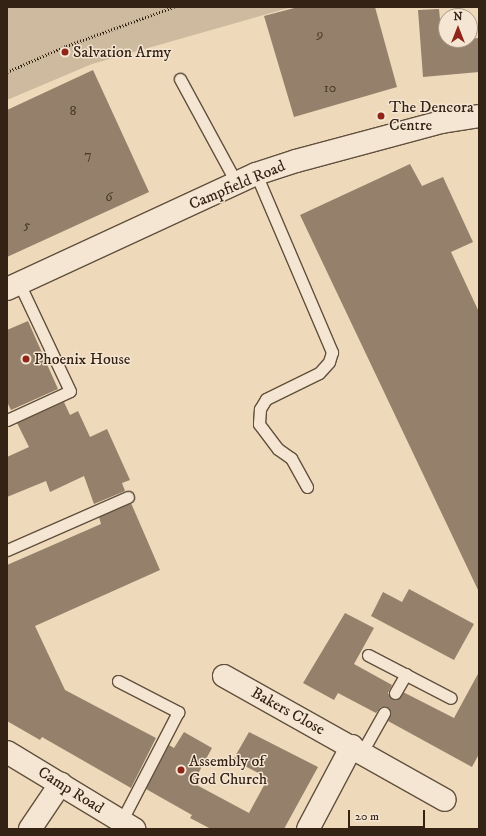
<!DOCTYPE html>
<html>
<head>
<meta charset="utf-8">
<style>
  body { margin:0 }
  #map { position:relative; width:486px; height:836px; overflow:hidden; background:#eed9ba; font-family:"IM FELL DW Pica",serif }
  div>[style] { position:absolute }
  [style*='--x'] { left:calc(var(--x)*1px); top:calc(var(--y)*1px); width:calc(var(--w)*1px); rotate:calc(var(--a)*1deg) }
  .green>* { inset:0; background:#ceba9e }
  .building>* { inset:0; background:#95816b }
  .path>* { height:2.5px; margin-top:-1.25px; transform-origin:0; background:repeating-linear-gradient(90deg,#342215 0 1px,transparent 0 3px) }
  .roads { filter:drop-shadow(1px 0 #62503e) drop-shadow(-1px 0 #62503e) drop-shadow(0 1px #62503e) drop-shadow(0 -1px #62503e) }
  .lane>* { height:11px; margin:-5.5px; padding:0 5.5px; transform-origin:5.5px; border-radius:5.5px; background:#f4e6d2 }
  .street>* { height:22px; margin:-11px; padding:0 11px; transform-origin:11px; border-radius:11px; background:#f4e6d2 }
  .secondary>* { height:22px; margin:-11px; padding:0 11px; transform-origin:11px; border-radius:11px; background:#f4e6d2 }
  .dots>* { width:11px; height:11px; translate:-50% -50%; box-sizing:border-box; border:2px solid #f4e6d2; border-radius:50% }
  span { translate:-50% -50%; white-space:nowrap; text-align:center; line-height:1.15; -webkit-text-stroke:3px #f4e6d2; paint-order:stroke }
  .number-label { font-size:14px; color:#4c3a2a }
  .number-label span { -webkit-text-stroke-width:0 }
  .poi-label { font-size:16px; color:#342215 }
  .left { translate:0 -50%; text-align:left }
  .street-label { font-size:16px; color:#342215 }
  .frame { position:absolute; inset:0; border:8px solid #342215; pointer-events:none }
  .north { position:absolute; left:438px; top:8px; width:40px; height:40px; box-sizing:border-box; background:#f4e6d2; border:1px solid #a79886; border-radius:50%; rotate:0deg; font-size:11px; font-weight:700; line-height:16px; text-align:center; color:#342215 }
  .north::after { content:''; display:block; margin:auto; width:14px; height:18px; background:#8f2418; clip-path:polygon(50% 0,100% 100%,50% 72%,0 100%) }
  .scale { position:absolute; left:348px; top:810px; width:77px; height:18px; box-sizing:border-box; border:2px solid #342215; border-top:0; padding-left:5px; font-size:12px; line-height:14px; white-space:nowrap; color:#342215; -webkit-text-stroke:3px #f4e6d2; paint-order:stroke }
</style>
</head>
<body>
<div id="map">
  <div class="green">
    <i style="clip-path:polygon(7px 7px,292px 7px,92px 64px,7px 100px)"></i>
  </div>
  <div class="building">
    <i style="clip-path:polygon(298px 7px,375px 7px,397px 87px,294px 117px,264px 16px)"></i>
    <i style="clip-path:polygon(439px 9px,442px 40px,479px 38px,479px 72px,423px 77px,418px 10px)"></i>
    <i style="clip-path:polygon(93px 70px,149px 192px,7px 257px,7px 110px)"></i>
    <i style="clip-path:polygon(410px 164px,422px 186px,443px 177px,473px 242px,451px 252px,479px 312px,479px 592px,300px 215px)"></i>
    <i style="clip-path:polygon(28px 321px,58px 389px,11px 410px,7px 402px,7px 330px)"></i>
    <i style="clip-path:polygon(64px 402px,70px 415px,78px 411px,90px 437px,107px 429px,130px 480px,122px 483px,125px 491px,94px 504px,84px 476px,50px 492px,46px 481px,7px 497px,7px 457px,29px 447px,17px 423px)"></i>
    <i style="clip-path:polygon(131px 503px,160px 570px,35px 626px,65px 690px,156px 738px,131px 788px,42px 737px,40px 740px,7px 721px,7px 565px,101px 524px,99px 517px)"></i>
    <i style="clip-path:polygon(409px 589px,474px 624px,454px 660px,371px 616px,383px 592px,402px 602px)"></i>
    <i style="clip-path:polygon(345px 613px,374px 628px,354px 664px,392px 685px,388px 693px,392px 699px,399px 699px,403px 692px,454px 718px,479px 672px,479px 754px,472px 767px,388px 721px,391px 713px,387px 707px,381px 707px,376px 713px,338px 693px,334px 700px,303px 683px)"></i>
    <i style="clip-path:polygon(184px 732px,212px 748px,193px 783px,249px 813px,268px 778px,233px 760px,249px 732px,318px 767px,284px 829px,211px 829px,190px 818px,192px 815px,146px 789px,169px 745px,174px 748px)"></i>
  </div>
  <div class="path">
    <i style="--x:7;--y:72;--w:64;--a:-23.8"></i>
    <i style="--x:66;--y:46;--w:115;--a:-19.9"></i>
  </div>
  <div class="roads">
    <div class="lane">
      <i style="--x:180;--y:79;--w:119;--a:61.5"></i>
      <i style="--x:256;--y:174;--w:194;--a:66.9"></i>
      <i style="--x:332;--y:352;--w:10;--a:107"></i>
      <i style="--x:329;--y:362;--w:15;--a:132"></i>
      <i style="--x:319;--y:373;--w:59;--a:153.9"></i>
      <i style="--x:266;--y:399;--w:12;--a:121"></i>
      <i style="--x:260;--y:409;--w:15;--a:94"></i>
      <i style="--x:259;--y:424;--w:31;--a:53"></i>
      <i style="--x:278;--y:449;--w:16;--a:35"></i>
      <i style="--x:291;--y:458;--w:33;--a:61"></i>
      <i style="--x:7;--y:420;--w:69;--a:-24.7"></i>
      <i style="--x:70;--y:391;--w:119;--a:-115.3"></i>
      <i style="--x:7;--y:550;--w:132;--a:-23.7"></i>
      <i style="--x:368;--y:655;--w:93;--a:27.4"></i>
      <i style="--x:118;--y:681;--w:68;--a:27.3"></i>
      <i style="--x:178;--y:712;--w:124;--a:117.4"></i>
      <i style="--x:395;--y:693;--w:22;--a:-60"></i>
      <i style="--x:362;--y:752;--w:45;--a:-60.6"></i>
    </div>
    <div class="street">
      <i style="--x:7;--y:289;--w:274;--a:-24.8"></i>
      <i style="--x:256;--y:174;--w:42;--a:-18"></i>
      <i style="--x:296;--y:161;--w:151;--a:-15"></i>
      <i style="--x:442;--y:122;--w:37;--a:-9"></i>
      <i style="--x:224;--y:676;--w:253;--a:29.3"></i>
      <i style="--x:30;--y:829;--w:55;--a:-56"></i>
      <i style="--x:308;--y:829;--w:94;--a:-62.1"></i>
    </div>
    <div class="secondary">
      <i style="--x:7;--y:752;--w:149;--a:31.2"></i>
    </div>
  </div>
  <div class="dots">
    <i style="left:65px;top:52px;background:#8f2418"></i>
    <i style="left:381px;top:116px;background:#8f2418"></i>
    <i style="left:26px;top:359px;background:#8f2418"></i>
    <i style="left:181px;top:770px;background:#8f2418"></i>
  </div>
  <div class="number-label">
    <span style="left:320px;top:34px">9</span>
    <span style="left:330px;top:88px">10</span>
    <span style="left:73px;top:111px">8</span>
    <span style="left:88px;top:155px">7</span>
    <span style="left:109px;top:197px">6</span>
    <span style="left:27px;top:225px">5</span>
  </div>
  <div class="poi-label">
    <span class="left" style="left:73px;top:52px">Salvation Army</span>
    <span class="left" style="left:389px;top:116px">The Dencora<br>Centre</span>
    <span class="left" style="left:34px;top:359px">Phoenix House</span>
    <span class="left" style="left:189px;top:770px">Assembly of<br>God Church</span>
  </div>
  <div class="street-label">
    <span style="left:237px;top:185px;rotate:-23deg">Campfield Road</span>
    <span style="left:288px;top:711px;rotate:29deg">Bakers Close</span>
    <span style="left:71px;top:790px;rotate:32deg">Camp Road</span>
  </div>
  <div class="frame"></div>
  <div class="north">N</div>
  <div class="scale">20 m</div>
</div>
</body>
</html>
